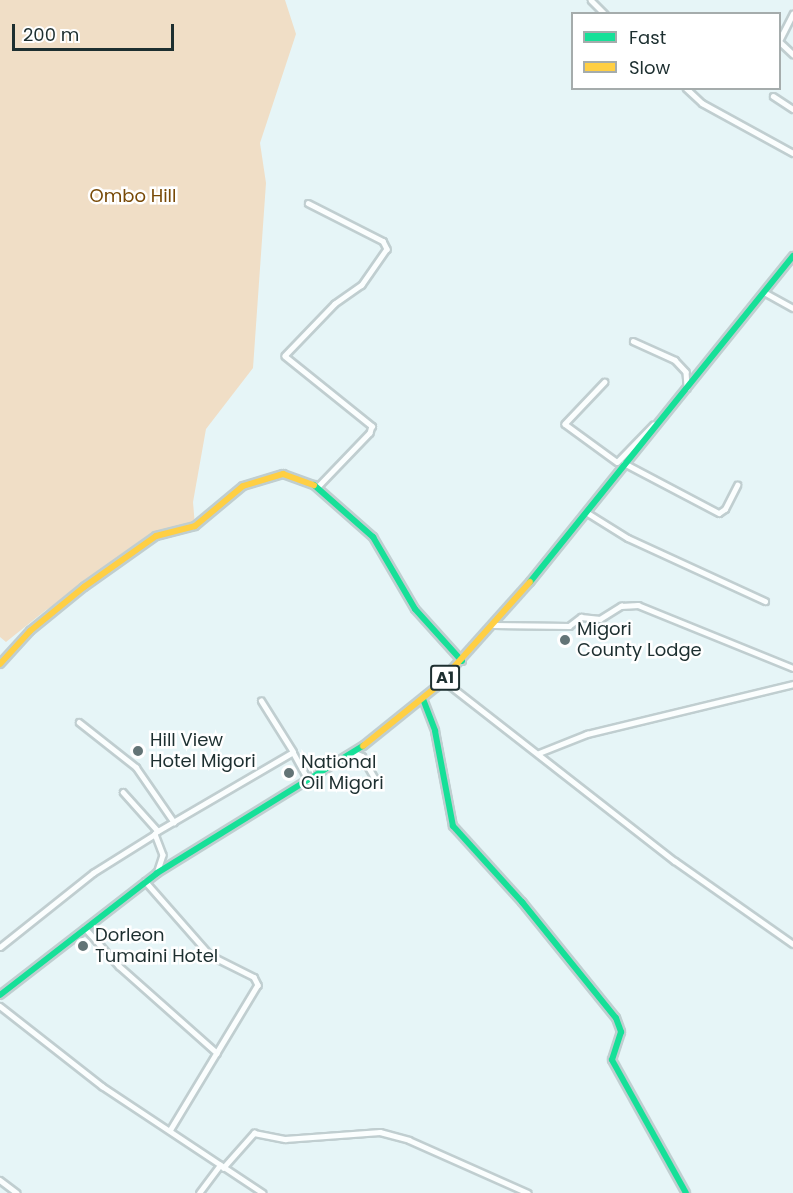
<!DOCTYPE html>
<html>
<head>
<meta charset="utf-8">
<style>
  body { margin:0 }
  #map { position:relative; width:793px; height:1193px; overflow:hidden; background:#e6f5f7; font-family:Poppins,sans-serif }
  div>[style] { position:absolute }
  [style*='--x'] { left:calc(var(--x)*1px); top:calc(var(--y)*1px); width:calc(var(--w)*1px); rotate:calc(var(--a)*1deg) }
  .green>* { inset:0; background:#f0dec6 }
  .roads { filter:drop-shadow(2px 0 #c0ced0) drop-shadow(-2px 0 #c0ced0) drop-shadow(0 2px #c0ced0) drop-shadow(0 -2px #c0ced0) }
  .street>* { height:4.5px; margin:-2.25px; padding:0 2.25px; transform-origin:2.25px; border-radius:2.25px; background:#fbfefe }
  .fast>* { height:6px; margin:-3px; padding:0 3px; transform-origin:3px; border-radius:3px; background:#16e098 }
  .slow>* { height:6px; margin:-3px; padding:0 3px; transform-origin:3px; border-radius:3px; background:#ffcf43 }
  .dots>* { width:16px; height:16px; translate:-50% -50%; box-sizing:border-box; border:3px solid #fff; border-radius:50% }
  span { translate:-50% -50%; white-space:nowrap; text-align:center; line-height:1.15; -webkit-text-stroke:5px #fff; paint-order:stroke }
  .shield-label span { padding:2px 4px; background:#fff; border:2px solid; border-radius:4px; -webkit-text-stroke-width:0 }
  .shield-label { font-size:16px; color:#1d2f30; font-weight:700 }
  .park-label { font-size:18px; color:#784a07 }
  .poi-label { font-size:18px; color:#1d2f30 }
  .left { translate:0 -50%; text-align:left }
  .legend { position:absolute; left:571px; top:12px; width:210px; height:78px; box-sizing:border-box; background:#fff; border:2px solid #a5acac; margin:0; padding:8px 10px; list-style:none; font-size:18px; color:#1d2f30 }
  .legend li { display:flex; align-items:center; gap:12px; height:30px }
  .legend b { width:30px; border:2px solid #a5acac }
  .scale { position:absolute; left:12px; top:24px; width:162px; height:27px; box-sizing:border-box; border:3px solid #1d2f30; border-top:0; padding-left:8px; font-size:18px; line-height:21px; white-space:nowrap; color:#1d2f30; -webkit-text-stroke:4px #fff; paint-order:stroke }
</style>
</head>
<body>
<div id="map">
  <div class="green">
    <i style="clip-path:polygon(0 0,285px 0,296px 34px,260px 143px,266px 183px,253px 368px,206px 429px,193px 502px,195px 526px,169px 531px,122px 559px,74px 595px,46px 610px,6px 642px,0 637px)"></i>
  </div>
  <div class="roads">
    <div class="street">
      <i style="--x:591;--y:0;--w:20;--a:45"></i>
      <i style="--x:780;--y:39;--w:28;--a:-63"></i>
      <i style="--x:780;--y:42;--w:18;--a:43"></i>
      <i style="--x:686;--y:88;--w:22;--a:43"></i>
      <i style="--x:702;--y:103;--w:104;--a:28.8"></i>
      <i style="--x:773;--y:96;--w:24;--a:33"></i>
      <i style="--x:308;--y:203;--w:84;--a:26.9"></i>
      <i style="--x:383;--y:241;--w:9;--a:63"></i>
      <i style="--x:387;--y:249;--w:44;--a:124.8"></i>
      <i style="--x:362;--y:285;--w:33;--a:145"></i>
      <i style="--x:335;--y:304;--w:72;--a:133.9"></i>
      <i style="--x:285;--y:356;--w:112;--a:38.8"></i>
      <i style="--x:372;--y:426;--w:7;--a:106"></i>
      <i style="--x:370;--y:433;--w:75;--a:133.9"></i>
      <i style="--x:764;--y:292;--w:33;--a:29"></i>
      <i style="--x:633;--y:341;--w:46;--a:24.3"></i>
      <i style="--x:675;--y:360;--w:16;--a:47"></i>
      <i style="--x:686;--y:372;--w:16;--a:86"></i>
      <i style="--x:605;--y:382;--w:58;--a:133.6"></i>
      <i style="--x:565;--y:424;--w:64;--a:36.2"></i>
      <i style="--x:617;--y:462;--w:52;--a:-45.8"></i>
      <i style="--x:624;--y:463;--w:107;--a:27.8"></i>
      <i style="--x:719;--y:513;--w:7;--a:-34"></i>
      <i style="--x:725;--y:509;--w:27;--a:-63"></i>
      <i style="--x:586;--y:512;--w:49;--a:31.8"></i>
      <i style="--x:628;--y:538;--w:151;--a:24.7"></i>
      <i style="--x:494;--y:625;--w:75;--a:0.8"></i>
      <i style="--x:569;--y:626;--w:15;--a:-37"></i>
      <i style="--x:581;--y:617;--w:19;--a:6"></i>
      <i style="--x:600;--y:619;--w:25;--a:-32"></i>
      <i style="--x:621;--y:606;--w:17;--a:-3"></i>
      <i style="--x:638;--y:605;--w:167;--a:22.1"></i>
      <i style="--x:443;--y:680;--w:294;--a:38"></i>
      <i style="--x:675;--y:861;--w:144;--a:35.1"></i>
      <i style="--x:79;--y:722;--w:73;--a:38.3"></i>
      <i style="--x:136;--y:767;--w:67;--a:55.4"></i>
      <i style="--x:293;--y:752;--w:33;--a:61"></i>
      <i style="--x:355;--y:753;--w:8;--a:23"></i>
      <i style="--x:362;--y:756;--w:28;--a:60"></i>
      <i style="--x:539;--y:753;--w:52;--a:-21.6"></i>
      <i style="--x:587;--y:734;--w:212;--a:-13.6"></i>
      <i style="--x:123;--y:792;--w:52;--a:48.1"></i>
      <i style="--x:158;--y:831;--w:4;--a:135"></i>
      <i style="--x:155;--y:834;--w:22;--a:69"></i>
      <i style="--x:163;--y:855;--w:19;--a:108"></i>
      <i style="--x:158;--y:831;--w:156;--a:-30.3"></i>
      <i style="--x:293;--y:752;--w:60;--a:-122.1"></i>
      <i style="--x:145;--y:881;--w:98;--a:48.7"></i>
      <i style="--x:210;--y:955;--w:49;--a:26.6"></i>
      <i style="--x:254;--y:977;--w:9;--a:63"></i>
      <i style="--x:258;--y:985;--w:170;--a:121.1"></i>
      <i style="--x:85;--y:928;--w:51;--a:48.2"></i>
      <i style="--x:119;--y:966;--w:131;--a:41.6"></i>
      <i style="--x:0;--y:947;--w:119;--a:-38.5"></i>
      <i style="--x:93;--y:873;--w:73;--a:-32.2"></i>
      <i style="--x:0;--y:1006;--w:130;--a:38.1"></i>
      <i style="--x:102;--y:1086;--w:193;--a:33.6"></i>
      <i style="--x:223;--y:1168;--w:47;--a:-48.5"></i>
      <i style="--x:254;--y:1133;--w:32;--a:11"></i>
      <i style="--x:285;--y:1139;--w:95;--a:-4.2"></i>
      <i style="--x:380;--y:1132;--w:30;--a:15"></i>
      <i style="--x:409;--y:1140;--w:130;--a:24"></i>
      <i style="--x:0;--y:1180;--w:21;--a:37"></i>
      <i style="--x:199;--y:1193;--w:35;--a:-53"></i>
    </div>
    <div class="fast">
      <i style="--x:314;--y:485;--w:79;--a:41.4"></i>
      <i style="--x:373;--y:537;--w:83;--a:59.7"></i>
      <i style="--x:415;--y:609;--w:70;--a:47.9"></i>
      <i style="--x:530;--y:582;--w:419;--a:-51.1"></i>
      <i style="--x:423;--y:699;--w:34;--a:69"></i>
      <i style="--x:435;--y:731;--w:97;--a:79.3"></i>
      <i style="--x:453;--y:826;--w:103;--a:47.8"></i>
      <i style="--x:522;--y:902;--w:149;--a:51"></i>
      <i style="--x:616;--y:1018;--w:15;--a:70"></i>
      <i style="--x:621;--y:1032;--w:29;--a:108"></i>
      <i style="--x:612;--y:1060;--w:152;--a:60.9"></i>
      <i style="--x:0;--y:995;--w:199;--a:-37.8"></i>
      <i style="--x:157;--y:873;--w:242;--a:-31.7"></i>
    </div>
    <div class="slow">
      <i style="--x:0;--y:664;--w:45;--a:-47.7"></i>
      <i style="--x:30;--y:631;--w:70;--a:-39.2"></i>
      <i style="--x:84;--y:587;--w:88;--a:-35.3"></i>
      <i style="--x:156;--y:536;--w:40;--a:-14.4"></i>
      <i style="--x:195;--y:526;--w:62;--a:-39.8"></i>
      <i style="--x:243;--y:486;--w:42;--a:-16.7"></i>
      <i style="--x:283;--y:474;--w:33;--a:20"></i>
      <i style="--x:363;--y:746;--w:94;--a:-38.9"></i>
      <i style="--x:436;--y:687;--w:141;--a:-48.2"></i>
    </div>
  </div>
  <div class="dots">
    <i style="left:565px;top:640px;background:#637476"></i>
    <i style="left:138px;top:751px;background:#637476"></i>
    <i style="left:289px;top:773px;background:#637476"></i>
    <i style="left:83px;top:946px;background:#637476"></i>
  </div>
  <div class="shield-label">
    <span style="left:445px;top:678px">A1</span>
  </div>
  <div class="park-label">
    <span style="left:133px;top:196px">Ombo Hill</span>
  </div>
  <div class="poi-label">
    <span class="left" style="left:577px;top:640px">Migori<br>County Lodge</span>
    <span class="left" style="left:150px;top:751px">Hill View<br>Hotel Migori</span>
    <span class="left" style="left:301px;top:773px">National<br>Oil Migori</span>
    <span class="left" style="left:95px;top:946px">Dorleon<br>Tumaini Hotel</span>
  </div>
  <ul class="legend">
  <li><b style="height:8px;background:#16e098"></b>Fast</li>
  <li><b style="height:8px;background:#ffcf43"></b>Slow</li>
  </ul>
  <div class="scale">200 m</div>
</div>
</body>
</html>
